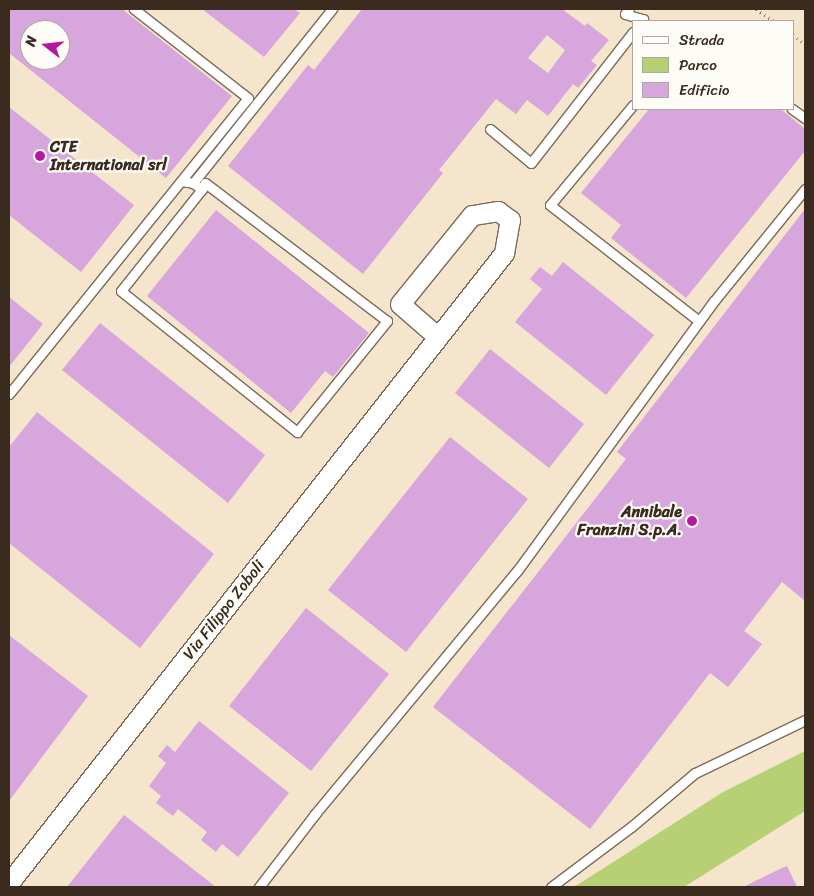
<!DOCTYPE html>
<html>
<head>
<meta charset="utf-8">
<style>
  body { margin:0 }
  #map { position:relative; width:814px; height:896px; overflow:hidden; background:#f5e5cd; font-family:Sriracha,sans-serif }
  div>[style] { position:absolute }
  [style*='--x'] { left:calc(var(--x)*1px); top:calc(var(--y)*1px); width:calc(var(--w)*1px); rotate:calc(var(--a)*1deg) }
  .green>* { inset:0; background:#b8d074 }
  .building>* { inset:0; background:#d7a6dc }
  .path>* { height:3px; margin-top:-1.5px; transform-origin:0; background:repeating-linear-gradient(90deg,#7c6b5b 0 1px,transparent 0 5px) }
  .roads { filter:drop-shadow(1px 0 #7c6b5b) drop-shadow(-1px 0 #7c6b5b) drop-shadow(0 1px #7c6b5b) drop-shadow(0 -1px #7c6b5b) }
  .lane>* { height:9px; margin:-4.5px; padding:0 4.5px; transform-origin:4.5px; border-radius:4.5px; background:#fff }
  .street>* { height:19px; margin:-9.5px; padding:0 9.5px; transform-origin:9.5px; border-radius:9.5px; background:#fff }
  .dots>* { width:14px; height:14px; translate:-50% -50%; box-sizing:border-box; border:2px solid #fdfcf7; border-radius:50% }
  span { translate:-50% -50%; white-space:nowrap; text-align:center; line-height:1.15; -webkit-text-stroke:4.5px #fdfcf7; paint-order:stroke }
  .poi-label { font-size:16px; color:#3b2a1e; font-weight:700 }
  .left { translate:0 -50%; text-align:left }
  .right { translate:-100% -50%; text-align:right }
  .street-label { font-size:16px; color:#3b2a1e }
  .frame { position:absolute; inset:0; border:10px solid #3b2a1e; pointer-events:none }
  .legend { position:absolute; left:632px; top:20px; width:162px; height:90px; box-sizing:border-box; background:#fdfcf7; border:1px solid #afa8a0; margin:0; padding:6px 9px; list-style:none; font-size:15px; color:#3b2a1e }
  .legend li { display:flex; align-items:center; gap:10px; height:25px }
  .legend b { width:25px; border:1px solid #afa8a0 }
  .north { position:absolute; left:20px; top:20px; width:50px; height:50px; box-sizing:border-box; background:#fdfcf7; border:1px solid #afa8a0; border-radius:50%; rotate:286deg; font-size:14px; font-weight:700; line-height:20px; text-align:center; color:#3b2a1e }
  .north::after { content:''; display:block; margin:auto; width:18px; height:22px; background:#b5179e; clip-path:polygon(50% 0,100% 100%,50% 72%,0 100%) }
</style>
</head>
<body>
<div id="map">
  <div class="green">
    <i style="clip-path:polygon(805px 751px,805px 811px,684px 887px,574px 887px,723px 792px)"></i>
  </div>
  <div class="building">
    <i style="clip-path:polygon(evenodd,9px 9px,122px 9px,232px 96px,166px 178px,9px 53px,9px 9px,30px 30px,60px 30px,60px 60px,30px 60px,30px 30px)"></i>
    <i style="clip-path:polygon(202px 9px,294px 9px,300px 13px,264px 57px)"></i>
    <i style="clip-path:polygon(evenodd,362px 9px,562px 9px,585px 26px,587px 23px,609px 40px,591px 61px,597px 65px,578px 88px,573px 84px,548px 116px,527px 100px,516px 114px,496px 99px,439px 170px,443px 173px,363px 274px,228px 166px,308px 65px,314px 70px,362px 9px,547px 35px,565px 50px,548px 73px,528px 58px,547px 35px)"></i>
    <i style="clip-path:polygon(9px 107px,134px 205px,81px 272px,9px 215px)"></i>
    <i style="clip-path:polygon(649px 109px,781px 109px,805px 129px,805px 151px,686px 298px,611px 238px,621px 225px,581px 193px)"></i>
    <i style="clip-path:polygon(805px 209px,805px 601px,782px 582px,744px 631px,762px 644px,728px 687px,710px 673px,590px 829px,433px 707px,626px 459px,617px 452px)"></i>
    <i style="clip-path:polygon(216px 210px,369px 333px,333px 377px,325px 371px,291px 413px,147px 296px)"></i>
    <i style="clip-path:polygon(563px 262px,654px 335px,606px 395px,515px 322px,542px 289px,530px 279px,540px 267px,552px 276px)"></i>
    <i style="clip-path:polygon(9px 297px,43px 324px,9px 367px)"></i>
    <i style="clip-path:polygon(100px 323px,265px 455px,228px 503px,62px 370px)"></i>
    <i style="clip-path:polygon(490px 349px,584px 424px,549px 468px,455px 393px)"></i>
    <i style="clip-path:polygon(37px 412px,214px 554px,140px 648px,9px 543px,9px 447px)"></i>
    <i style="clip-path:polygon(450px 437px,528px 499px,406px 652px,328px 590px)"></i>
    <i style="clip-path:polygon(306px 608px,389px 674px,311px 771px,229px 706px)"></i>
    <i style="clip-path:polygon(9px 635px,88px 696px,9px 801px)"></i>
    <i style="clip-path:polygon(199px 721px,289px 793px,238px 857px,222px 844px,216px 852px,201px 840px,207px 832px,178px 809px,173px 816px,156px 803px,161px 796px,149px 786px,166px 763px,158px 756px,167px 745px,175px 752px)"></i>
    <i style="clip-path:polygon(124px 815px,216px 887px,67px 887px)"></i>
    <i style="clip-path:polygon(787px 866px,797px 887px,743px 887px,782px 868px)"></i>
  </div>
  <div class="path">
    <i style="--x:756;--y:9;--w:22;--a:34"></i>
    <i style="--x:793;--y:35;--w:15;--a:37"></i>
  </div>
  <div class="roads">
    <div class="lane">
      <i style="--x:629;--y:9;--w:6;--a:129"></i>
      <i style="--x:625;--y:14;--w:19;--a:16"></i>
      <i style="--x:643;--y:19;--w:3;--a:135"></i>
      <i style="--x:633;--y:105;--w:130;--a:129.7"></i>
      <i style="--x:550;--y:205;--w:189;--a:37.9"></i>
      <i style="--x:792;--y:109;--w:16;--a:35"></i>
      <i style="--x:490;--y:129;--w:53;--a:39.7"></i>
      <i style="--x:531;--y:163;--w:166;--a:-52.1"></i>
      <i style="--x:181;--y:181;--w:12;--a:9"></i>
      <i style="--x:193;--y:183;--w:11;--a:34"></i>
      <i style="--x:202;--y:189;--w:130;--a:128.5"></i>
      <i style="--x:121;--y:291;--w:226;--a:38.7"></i>
      <i style="--x:297;--y:432;--w:143;--a:-51"></i>
      <i style="--x:387;--y:321;--w:228;--a:-142.8"></i>
      <i style="--x:205;--y:183;--w:7;--a:117"></i>
      <i style="--x:193;--y:183;--w:223;--a:-51.4"></i>
      <i style="--x:9;--y:394;--w:380;--a:-51.1"></i>
      <i style="--x:248;--y:98;--w:145;--a:-142"></i>
      <i style="--x:259;--y:887;--w:92;--a:-52.5"></i>
      <i style="--x:315;--y:814;--w:316;--a:-50.3"></i>
      <i style="--x:517;--y:571;--w:334;--a:-53.9"></i>
      <i style="--x:714;--y:301;--w:144;--a:-50.9"></i>
      <i style="--x:551;--y:887;--w:100;--a:-36.9"></i>
      <i style="--x:631;--y:827;--w:84;--a:-40.2"></i>
      <i style="--x:695;--y:773;--w:122;--a:-25.7"></i>
    </div>
    <div class="street">
      <i style="--x:9;--y:883;--w:801;--a:-51.84"></i>
      <i style="--x:504;--y:253;--w:34;--a:-80"></i>
      <i style="--x:510;--y:220;--w:15;--a:-143"></i>
      <i style="--x:498;--y:211;--w:26;--a:171"></i>
      <i style="--x:472;--y:215;--w:114;--a:129"></i>
      <i style="--x:400;--y:304;--w:50;--a:41"></i>
    </div>
  </div>
  <div class="dots">
    <i style="left:40px;top:156px;background:#b5179e"></i>
    <i style="left:692px;top:521px;background:#b5179e"></i>
  </div>
  <div class="poi-label">
    <span class="left" style="left:50px;top:156px">CTE<br>International srl</span>
    <span class="right" style="left:682px;top:521px">Annibale<br>Franzini S.p.A.</span>
  </div>
  <div class="street-label">
    <span style="left:224px;top:610px;rotate:-52deg">Via Filippo Zoboli</span>
  </div>
  <div class="frame"></div>
  <ul class="legend">
  <li><b style="height:6px;background:#fff"></b>Strada</li>
  <li><b style="height:14px;background:#b8d074"></b>Parco</li>
  <li><b style="height:14px;background:#d7a6dc"></b>Edificio</li>
  </ul>
  <div class="north">N</div>
</div>
</body>
</html>
